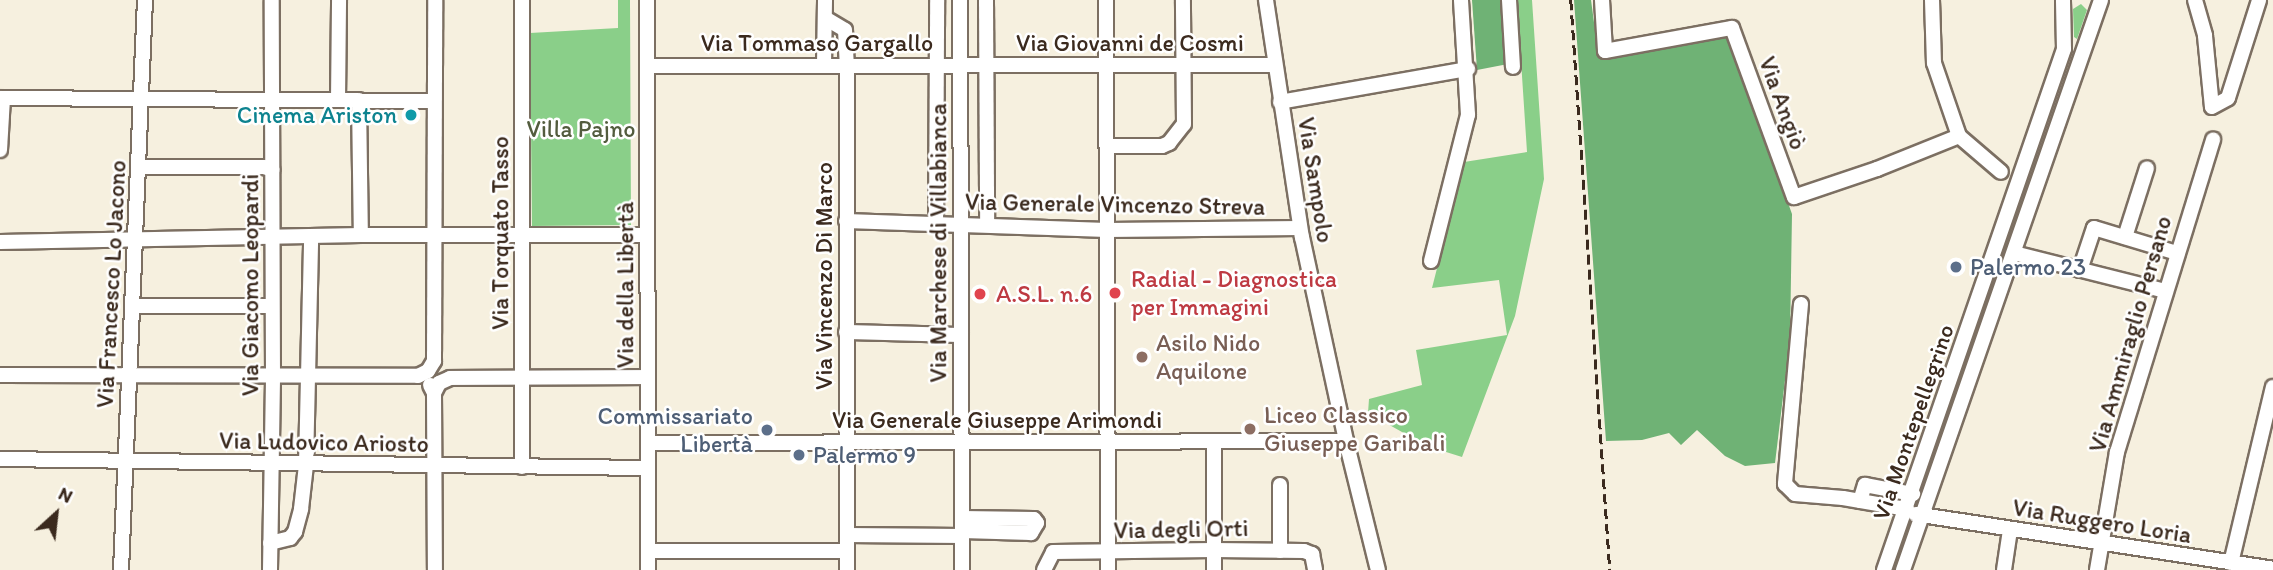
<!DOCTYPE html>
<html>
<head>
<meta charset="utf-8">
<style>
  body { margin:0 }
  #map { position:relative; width:2273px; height:570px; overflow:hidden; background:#f6f0df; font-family:Itim,sans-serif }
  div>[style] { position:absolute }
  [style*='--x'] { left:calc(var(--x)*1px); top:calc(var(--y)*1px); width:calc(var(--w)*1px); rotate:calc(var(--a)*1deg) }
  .green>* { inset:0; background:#8acf89 }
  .forest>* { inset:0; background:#6fb275 }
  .roads { filter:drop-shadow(2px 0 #7c6f62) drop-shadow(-2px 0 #7c6f62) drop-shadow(0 2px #7c6f62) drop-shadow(0 -2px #7c6f62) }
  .minor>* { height:14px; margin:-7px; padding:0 7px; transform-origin:7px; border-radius:7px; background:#fff }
  .rail>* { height:2.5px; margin-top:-1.25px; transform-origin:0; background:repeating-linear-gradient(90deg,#3b2a1e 0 10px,transparent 0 15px) }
  .dots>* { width:19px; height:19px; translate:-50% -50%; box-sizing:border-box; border:4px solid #fff; border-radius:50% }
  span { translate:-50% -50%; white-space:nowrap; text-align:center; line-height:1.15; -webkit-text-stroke:5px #fff; paint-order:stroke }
  .street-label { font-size:24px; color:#3b2a1e }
  .culture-label { font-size:24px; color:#0d838f }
  .right { translate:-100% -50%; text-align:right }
  .park-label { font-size:24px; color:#535c3e }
  .service-label { font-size:24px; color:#4e5e75 }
  .left { translate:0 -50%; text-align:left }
  .health-label { font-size:24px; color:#be3a42 }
  .education-label { font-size:24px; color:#785e54 }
  .north { position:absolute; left:21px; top:479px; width:70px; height:70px; -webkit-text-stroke:5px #fff; paint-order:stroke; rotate:27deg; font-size:19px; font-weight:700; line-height:28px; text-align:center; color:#3b2a1e }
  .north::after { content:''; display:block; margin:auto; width:24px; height:32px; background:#3b2a1e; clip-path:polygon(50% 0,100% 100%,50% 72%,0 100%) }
</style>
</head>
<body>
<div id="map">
  <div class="green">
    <i style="clip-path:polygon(618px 0,630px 0,631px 225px,532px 226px,530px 33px,618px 28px)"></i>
    <i style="clip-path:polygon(1517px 0,1532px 0,1544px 179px,1515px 316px,1462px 457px,1427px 446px,1368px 413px,1369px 399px,1422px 385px,1416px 350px,1507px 335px,1499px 280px,1432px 288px,1464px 162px,1527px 152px)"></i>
    <i style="clip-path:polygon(2081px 4px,2087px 10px,2077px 39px,2074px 37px,2073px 9px)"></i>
  </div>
  <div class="forest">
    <i style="clip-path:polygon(1472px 0,1504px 0,1508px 64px,1477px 70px)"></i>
    <i style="clip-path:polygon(1574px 0,1591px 0,1598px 52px,1602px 56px,1728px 36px,1792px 214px,1790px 339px,1775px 463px,1745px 466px,1725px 456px,1697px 430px,1681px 445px,1669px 433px,1642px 440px,1606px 441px)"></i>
  </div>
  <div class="roads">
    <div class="minor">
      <i style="--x:522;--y:0;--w:467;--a:90"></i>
      <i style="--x:647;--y:0;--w:570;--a:89.9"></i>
      <i style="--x:960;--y:0;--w:570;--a:89.8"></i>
      <i style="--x:986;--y:0;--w:225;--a:89.7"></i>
      <i style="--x:1106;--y:0;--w:570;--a:89.8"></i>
      <i style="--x:1266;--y:0;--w:240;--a:81.4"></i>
      <i style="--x:1302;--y:237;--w:209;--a:77.8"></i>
      <i style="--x:1346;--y:441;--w:133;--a:76.1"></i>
      <i style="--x:1509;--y:0;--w:67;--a:86.6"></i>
      <i style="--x:1602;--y:0;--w:51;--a:86.6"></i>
      <i style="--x:1605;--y:51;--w:129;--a:-10.3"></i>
      <i style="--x:1732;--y:28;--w:180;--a:69.9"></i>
      <i style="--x:1794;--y:197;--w:88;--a:-18.6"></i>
      <i style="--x:1877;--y:169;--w:88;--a:-21.9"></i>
      <i style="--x:1959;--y:136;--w:55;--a:40.6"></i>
      <i style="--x:1932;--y:0;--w:63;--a:88.2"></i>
      <i style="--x:1934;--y:63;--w:77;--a:71.1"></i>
      <i style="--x:2195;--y:0;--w:37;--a:74"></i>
      <i style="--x:2205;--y:36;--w:71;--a:84.4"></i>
      <i style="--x:2212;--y:107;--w:18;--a:-29"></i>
      <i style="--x:2228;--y:98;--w:103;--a:-72.4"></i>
      <i style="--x:825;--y:18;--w:23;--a:31"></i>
      <i style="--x:845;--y:30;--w:35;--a:87"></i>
      <i style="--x:847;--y:65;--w:505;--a:90"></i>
      <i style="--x:824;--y:65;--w:65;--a:-89.1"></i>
      <i style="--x:648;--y:66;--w:627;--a:-0.09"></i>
      <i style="--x:0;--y:98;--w:434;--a:0.4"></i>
      <i style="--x:338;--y:100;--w:100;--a:-89.4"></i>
      <i style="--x:359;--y:100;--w:135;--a:89.2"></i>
      <i style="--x:1280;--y:102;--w:191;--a:-10"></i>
      <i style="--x:1108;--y:146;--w:54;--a:0"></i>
      <i style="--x:1162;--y:146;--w:8;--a:-23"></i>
      <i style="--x:1169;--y:143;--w:24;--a:-52"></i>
      <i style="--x:1184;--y:124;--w:124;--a:-90.5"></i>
      <i style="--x:0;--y:150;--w:52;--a:-86.7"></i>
      <i style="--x:140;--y:167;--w:124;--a:0"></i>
      <i style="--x:264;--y:167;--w:9;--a:18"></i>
      <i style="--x:846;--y:221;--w:261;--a:2"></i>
      <i style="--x:1107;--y:230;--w:193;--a:-0.6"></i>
      <i style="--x:936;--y:224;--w:224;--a:-89.7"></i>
      <i style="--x:2125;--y:237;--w:72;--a:-72.3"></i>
      <i style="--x:0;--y:242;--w:361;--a:-1.1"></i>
      <i style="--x:361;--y:235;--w:286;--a:0"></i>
      <i style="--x:2014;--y:253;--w:156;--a:14.1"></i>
      <i style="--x:1431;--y:261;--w:151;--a:-75.8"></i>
      <i style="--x:1468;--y:115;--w:115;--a:-93.5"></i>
      <i style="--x:2080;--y:270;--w:44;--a:-71.6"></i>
      <i style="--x:2094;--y:228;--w:87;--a:16.8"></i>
      <i style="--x:1801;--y:304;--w:181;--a:95.1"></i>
      <i style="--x:1785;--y:484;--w:14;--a:45"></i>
      <i style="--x:1795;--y:494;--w:48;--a:4.8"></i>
      <i style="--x:1843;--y:498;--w:65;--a:9.8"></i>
      <i style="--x:133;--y:306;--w:139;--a:0"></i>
      <i style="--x:846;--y:332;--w:115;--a:1.5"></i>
      <i style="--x:434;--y:361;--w:361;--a:-89.8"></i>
      <i style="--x:0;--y:375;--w:418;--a:0.1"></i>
      <i style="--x:418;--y:376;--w:11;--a:-27"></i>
      <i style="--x:428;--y:371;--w:12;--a:-59"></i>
      <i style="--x:430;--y:385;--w:9;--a:63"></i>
      <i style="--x:434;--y:393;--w:177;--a:89.7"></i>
      <i style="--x:434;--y:393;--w:11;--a:-63"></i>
      <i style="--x:439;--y:383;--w:12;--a:-24"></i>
      <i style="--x:450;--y:378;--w:198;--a:-0.3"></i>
      <i style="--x:648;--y:443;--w:698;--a:-0.16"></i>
      <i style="--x:0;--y:459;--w:648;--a:0.8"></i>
      <i style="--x:1860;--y:501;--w:17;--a:-73"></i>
      <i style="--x:1865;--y:485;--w:49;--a:10.6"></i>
      <i style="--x:1915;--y:514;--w:362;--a:8.7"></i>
      <i style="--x:962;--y:518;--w:72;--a:0.8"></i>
      <i style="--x:1034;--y:519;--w:5;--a:53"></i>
      <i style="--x:1037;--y:523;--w:12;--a:121"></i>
      <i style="--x:1031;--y:533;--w:69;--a:-178.3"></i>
      <i style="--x:847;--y:535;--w:115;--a:0.5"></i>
      <i style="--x:270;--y:543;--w:21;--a:-14"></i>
      <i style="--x:290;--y:538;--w:8;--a:-50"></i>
      <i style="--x:295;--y:532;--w:24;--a:-75"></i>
      <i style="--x:301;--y:509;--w:44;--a:-83.5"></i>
      <i style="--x:306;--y:465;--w:229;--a:-88.7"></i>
      <i style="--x:648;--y:551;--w:199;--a:0"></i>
      <i style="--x:1280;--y:551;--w:66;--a:-90"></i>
      <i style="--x:2231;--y:563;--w:181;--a:-76.6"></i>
      <i style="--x:121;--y:570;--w:571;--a:-87.59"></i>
      <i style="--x:270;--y:570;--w:195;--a:-89.1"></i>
      <i style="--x:273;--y:375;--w:375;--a:-90.2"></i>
      <i style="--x:1044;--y:570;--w:20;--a:-63"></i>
      <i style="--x:1053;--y:552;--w:161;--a:-0.7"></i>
      <i style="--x:1214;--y:550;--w:90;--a:0.6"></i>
      <i style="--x:1304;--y:551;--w:9;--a:21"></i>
      <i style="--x:1312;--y:554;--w:16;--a:79"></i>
      <i style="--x:1214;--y:570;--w:128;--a:-90"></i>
      <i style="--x:1884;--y:570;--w:551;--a:-70.94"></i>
      <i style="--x:2064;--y:49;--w:49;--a:-91.2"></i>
      <i style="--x:1903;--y:570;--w:603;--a:-70.84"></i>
      <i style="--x:2004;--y:570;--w:40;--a:-81.5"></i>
      <i style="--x:2097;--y:570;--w:120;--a:-80.4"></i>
      <i style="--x:2117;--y:452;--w:327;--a:-72.9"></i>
    </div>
  </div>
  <div class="rail">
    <i style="--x:1571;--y:0;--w:571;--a:86.09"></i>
  </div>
  <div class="dots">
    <i style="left:411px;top:115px;background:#0f9aa8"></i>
    <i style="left:1956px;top:267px;background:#5c6f8a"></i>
    <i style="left:1115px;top:293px;background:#e0444e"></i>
    <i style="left:980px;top:294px;background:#e0444e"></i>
    <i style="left:1142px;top:357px;background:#8d6e63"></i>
    <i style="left:1250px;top:429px;background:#8d6e63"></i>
    <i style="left:767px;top:430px;background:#5c6f8a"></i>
    <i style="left:799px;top:455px;background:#5c6f8a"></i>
  </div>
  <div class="street-label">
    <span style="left:817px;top:43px">Via Tommaso Gargallo</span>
    <span style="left:1130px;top:43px">Via Giovanni de Cosmi</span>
    <span style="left:1783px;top:103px;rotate:70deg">Via Angiò</span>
    <span style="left:1316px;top:180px;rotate:81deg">Via Sampolo</span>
    <span style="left:1115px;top:204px;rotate:1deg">Via Generale Vincenzo Streva</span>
    <span style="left:500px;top:233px;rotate:-90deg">Via Torquato Tasso</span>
    <span style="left:938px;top:243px;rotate:-90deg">Via Marchese di Villabianca</span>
    <span style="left:824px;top:276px;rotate:-90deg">Via Vincenzo Di Marco</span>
    <span style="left:111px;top:284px;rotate:-87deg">Via Francesco Lo Jacono</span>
    <span style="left:250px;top:285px;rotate:-90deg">Via Giacomo Leopardi</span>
    <span style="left:625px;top:285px;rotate:-90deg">Via della Libertà</span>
    <span style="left:2130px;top:334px;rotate:-74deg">Via Ammiraglio Persano</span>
    <span style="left:997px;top:420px">Via Generale Giuseppe Arimondi</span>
    <span style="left:1913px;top:422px;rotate:-71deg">Via Montepellegrino</span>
    <span style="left:324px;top:442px;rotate:1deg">Via Ludovico Ariosto</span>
    <span style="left:2102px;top:521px;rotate:9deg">Via Ruggero Loria</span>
    <span style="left:1181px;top:529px;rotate:-1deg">Via degli Orti</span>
  </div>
  <div class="culture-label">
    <span class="right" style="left:397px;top:115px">Cinema Ariston</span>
  </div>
  <div class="park-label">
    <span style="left:581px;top:129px">Villa Pajno</span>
  </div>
  <div class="service-label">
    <span class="left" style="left:1970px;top:267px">Palermo 23</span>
    <span class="right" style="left:753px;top:430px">Commissariato<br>Libertà</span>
    <span class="left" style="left:813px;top:455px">Palermo 9</span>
  </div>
  <div class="health-label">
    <span class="left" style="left:1131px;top:293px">Radial - Diagnostica<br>per Immagini</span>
    <span class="left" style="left:996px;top:294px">A.S.L. n.6</span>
  </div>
  <div class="education-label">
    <span class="left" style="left:1156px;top:357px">Asilo Nido<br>Aquilone</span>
    <span class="left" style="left:1264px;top:429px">Liceo Classico<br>Giuseppe Garibali</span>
  </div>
  <div class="north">N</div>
</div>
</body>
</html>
